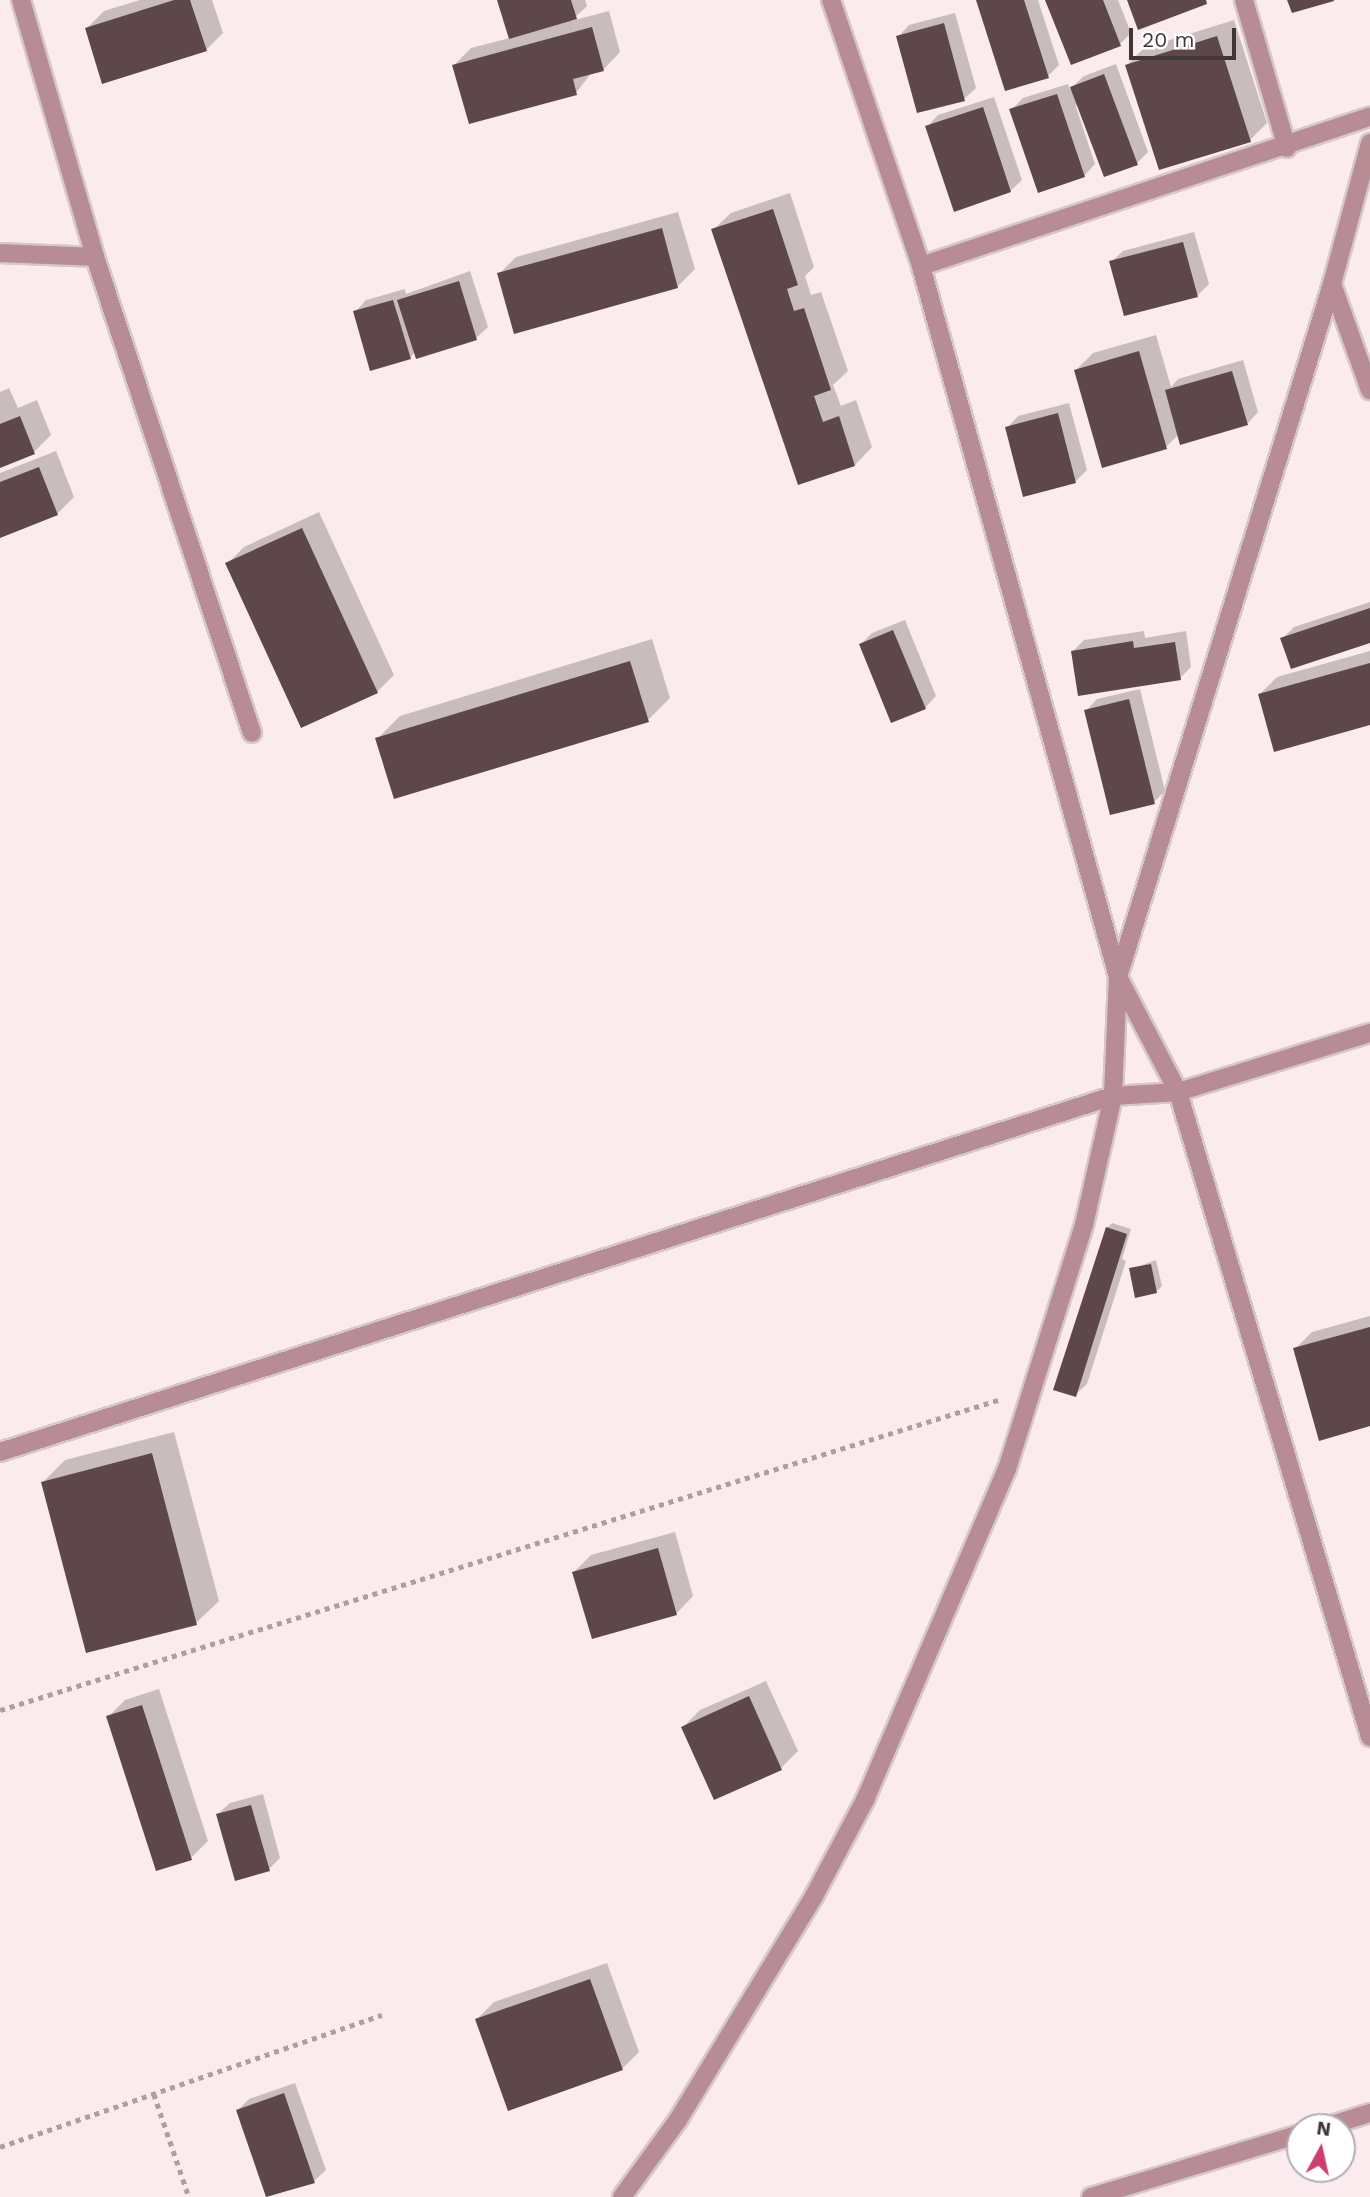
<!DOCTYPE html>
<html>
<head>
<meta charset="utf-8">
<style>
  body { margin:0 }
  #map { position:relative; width:1370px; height:2197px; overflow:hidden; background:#fcebee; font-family:"Work Sans",sans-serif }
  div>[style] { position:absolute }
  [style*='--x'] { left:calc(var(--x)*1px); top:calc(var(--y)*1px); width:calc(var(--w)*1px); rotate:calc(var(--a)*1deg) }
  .shadow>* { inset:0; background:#0003 }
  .building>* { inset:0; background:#5d474b }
  .path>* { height:4.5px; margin-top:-2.25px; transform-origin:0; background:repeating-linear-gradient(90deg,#ad9fa1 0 5px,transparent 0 10px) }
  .roads { filter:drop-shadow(2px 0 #d6c7c9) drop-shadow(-2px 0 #d6c7c9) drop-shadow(0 2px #d6c7c9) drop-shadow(0 -2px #d6c7c9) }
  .minor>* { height:18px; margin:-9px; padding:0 9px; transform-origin:9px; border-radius:9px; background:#b78c95 }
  span { translate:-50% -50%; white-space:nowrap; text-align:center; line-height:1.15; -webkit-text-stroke:7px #fff; paint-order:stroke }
  .north { position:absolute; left:1286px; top:2113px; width:70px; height:70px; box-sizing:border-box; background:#fff; border:2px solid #b3aeaf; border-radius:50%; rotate:8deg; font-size:19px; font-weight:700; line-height:28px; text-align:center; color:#403537 }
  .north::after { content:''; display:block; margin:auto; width:24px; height:32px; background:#cc3e6c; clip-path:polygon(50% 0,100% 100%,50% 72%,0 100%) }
  .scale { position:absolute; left:1129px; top:28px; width:107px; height:32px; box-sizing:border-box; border:4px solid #403537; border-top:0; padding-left:9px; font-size:21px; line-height:24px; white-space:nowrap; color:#403537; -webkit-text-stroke:5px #fff; paint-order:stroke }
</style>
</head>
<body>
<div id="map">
  <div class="shadow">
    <i style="clip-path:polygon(140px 0,212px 0,223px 33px,206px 50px,87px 28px,104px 11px)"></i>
    <i style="clip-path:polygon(498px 0,585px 0,587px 6px,571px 21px,609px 11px,620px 52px,603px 70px,592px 72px,576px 93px,454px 65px,471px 48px,510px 38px)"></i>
    <i style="clip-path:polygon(978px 0,1038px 0,1059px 65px,1048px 76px)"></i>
    <i style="clip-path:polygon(1047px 0,1118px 0,1131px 33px,1120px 44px)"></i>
    <i style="clip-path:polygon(955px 13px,976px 88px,964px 99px,898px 37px,909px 25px)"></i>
    <i style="clip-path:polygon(1234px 20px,1267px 123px,1250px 140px,1127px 65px,1144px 48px)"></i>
    <i style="clip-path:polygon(1116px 64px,1148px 152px,1137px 163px,1075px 104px,1095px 164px,1084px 176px,1011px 110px,1023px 98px,1068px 84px,1070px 89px,1084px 76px)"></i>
    <i style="clip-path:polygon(994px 97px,1022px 180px,1010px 191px,927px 127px,938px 115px)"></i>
    <i style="clip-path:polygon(790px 193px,814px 267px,805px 276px,811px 295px,821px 292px,848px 371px,833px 385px,841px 406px,856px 400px,872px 447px,855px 465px,799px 483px,713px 230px,731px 213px)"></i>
    <i style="clip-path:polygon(678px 212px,695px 269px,677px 287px,499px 274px,516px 257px)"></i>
    <i style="clip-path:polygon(1194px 232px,1209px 284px,1197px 296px,1111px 262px,1123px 251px)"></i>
    <i style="clip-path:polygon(470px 271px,488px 327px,476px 338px,415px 352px,410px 358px,355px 312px,366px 300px,405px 289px,406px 294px)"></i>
    <i style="clip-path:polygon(1156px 335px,1171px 387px,1178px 379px,1243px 360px,1258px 412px,1247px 424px,1179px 434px,1166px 447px,1076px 370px,1093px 353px)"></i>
    <i style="clip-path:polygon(9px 388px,18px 408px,37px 400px,51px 435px,34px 452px,0 466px,0 392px)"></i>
    <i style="clip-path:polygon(1069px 403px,1087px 470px,1076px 481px,1007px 428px,1018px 416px)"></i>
    <i style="clip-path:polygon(56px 451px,74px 497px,57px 514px,0 536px,0 473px)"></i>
    <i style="clip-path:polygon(319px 512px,394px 675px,377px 692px,227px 564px,244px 547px)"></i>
    <i style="clip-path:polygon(1370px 602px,1370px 641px,1282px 639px,1294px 627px)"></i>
    <i style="clip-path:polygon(905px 620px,936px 696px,925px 708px,861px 644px,872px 633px)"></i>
    <i style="clip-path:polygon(1144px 631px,1145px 638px,1186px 631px,1191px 667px,1180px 678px,1073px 651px,1084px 640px)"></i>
    <i style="clip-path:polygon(652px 639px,670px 698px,648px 720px,377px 739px,400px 716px)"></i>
    <i style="clip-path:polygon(1370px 651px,1370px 723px,1260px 694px,1277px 677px)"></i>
    <i style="clip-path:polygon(1140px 689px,1165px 791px,1154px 802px,1086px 711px,1097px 699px)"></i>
    <i style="clip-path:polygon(1112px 1223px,1131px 1229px,1122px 1259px,1126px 1261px,1087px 1384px,1075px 1395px,1107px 1228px)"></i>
    <i style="clip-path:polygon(1156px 1260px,1162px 1286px,1156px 1292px,1131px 1269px)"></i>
    <i style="clip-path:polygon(1370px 1316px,1370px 1424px,1295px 1349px,1312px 1332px)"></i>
    <i style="clip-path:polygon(174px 1432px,219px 1601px,196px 1623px,43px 1482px,65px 1460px)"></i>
    <i style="clip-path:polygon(675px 1532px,693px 1596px,676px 1614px,574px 1572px,591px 1555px)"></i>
    <i style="clip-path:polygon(766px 1681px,798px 1751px,781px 1768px,683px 1727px,700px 1710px)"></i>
    <i style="clip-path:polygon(159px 1689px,208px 1841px,191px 1858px,108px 1717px,125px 1700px)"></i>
    <i style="clip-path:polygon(263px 1794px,280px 1858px,269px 1869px,218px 1814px,230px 1803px)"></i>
    <i style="clip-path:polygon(607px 1963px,639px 2052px,622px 2069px,477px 2019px,494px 2002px)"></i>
    <i style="clip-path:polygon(295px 2083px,326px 2170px,314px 2181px,267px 2197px,238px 2110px,249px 2099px)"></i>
  </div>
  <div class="building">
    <i style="clip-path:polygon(174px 0,190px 0,207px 51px,102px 84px,85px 28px)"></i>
    <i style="clip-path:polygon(497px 0,571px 0,577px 19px,509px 39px)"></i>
    <i style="clip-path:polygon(976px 0,1024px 0,1049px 78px,1005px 91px)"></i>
    <i style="clip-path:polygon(1045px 0,1103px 0,1121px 46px,1071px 65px)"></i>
    <i style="clip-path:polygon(1127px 0,1206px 0,1207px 4px,1138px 30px)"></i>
    <i style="clip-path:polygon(1287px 0,1334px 0,1334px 1px,1292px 13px)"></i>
    <i style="clip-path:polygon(944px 23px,965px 101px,917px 113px,896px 36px)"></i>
    <i style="clip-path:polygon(592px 27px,604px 71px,573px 79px,577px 95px,469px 124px,452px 65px)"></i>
    <i style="clip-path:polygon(1217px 36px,1251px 142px,1159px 170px,1125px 65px)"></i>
    <i style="clip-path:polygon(1104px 74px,1138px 165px,1104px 177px,1070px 87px)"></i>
    <i style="clip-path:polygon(1057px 94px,1085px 177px,1038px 193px,1009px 109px)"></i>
    <i style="clip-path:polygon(983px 107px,1011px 192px,954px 212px,925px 126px)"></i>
    <i style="clip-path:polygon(773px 209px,798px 285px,787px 289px,794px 311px,804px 308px,831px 390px,814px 396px,823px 422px,839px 416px,855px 466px,798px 485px,711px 229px)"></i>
    <i style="clip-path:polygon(662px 228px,678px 288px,514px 334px,497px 273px)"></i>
    <i style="clip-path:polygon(1183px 242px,1198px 297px,1124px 316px,1109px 261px)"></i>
    <i style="clip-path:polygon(459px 281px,477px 340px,416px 359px,397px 300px)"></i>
    <i style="clip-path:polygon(393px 300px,411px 359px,370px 371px,353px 311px)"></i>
    <i style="clip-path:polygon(1139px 351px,1167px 449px,1102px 468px,1074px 370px)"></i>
    <i style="clip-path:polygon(1232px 371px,1248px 425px,1180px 445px,1165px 390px)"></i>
    <i style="clip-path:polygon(1058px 413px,1076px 483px,1023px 497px,1005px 427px)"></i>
    <i style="clip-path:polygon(20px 416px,35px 454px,0 468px,0 424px)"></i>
    <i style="clip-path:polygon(39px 467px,58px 515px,0 538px,0 482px)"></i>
    <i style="clip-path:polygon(302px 528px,378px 693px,301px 728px,225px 563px)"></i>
    <i style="clip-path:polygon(1370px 608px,1370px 643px,1291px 669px,1280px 638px)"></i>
    <i style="clip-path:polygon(893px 630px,926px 709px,891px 723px,859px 644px)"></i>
    <i style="clip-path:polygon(1133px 641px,1134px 648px,1175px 642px,1181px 680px,1078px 696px,1071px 651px)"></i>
    <i style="clip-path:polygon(630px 661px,649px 722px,394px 799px,375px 738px)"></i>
    <i style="clip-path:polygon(1370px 663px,1370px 725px,1274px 752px,1258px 694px)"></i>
    <i style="clip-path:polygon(1129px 699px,1155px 804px,1110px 815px,1084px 710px)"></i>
    <i style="clip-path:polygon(1106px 1227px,1127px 1234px,1076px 1397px,1053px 1390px)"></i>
    <i style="clip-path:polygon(1151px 1264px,1157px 1293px,1135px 1298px,1129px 1268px)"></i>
    <i style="clip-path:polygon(1370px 1327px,1370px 1426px,1319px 1441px,1293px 1348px)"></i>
    <i style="clip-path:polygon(152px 1453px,197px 1625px,86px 1653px,41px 1482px)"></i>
    <i style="clip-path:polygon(658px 1548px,677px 1615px,592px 1639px,572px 1572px)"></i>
    <i style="clip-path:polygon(749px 1696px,782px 1770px,714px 1800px,681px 1727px)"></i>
    <i style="clip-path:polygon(142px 1705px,192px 1860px,156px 1871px,106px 1716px)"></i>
    <i style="clip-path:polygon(251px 1805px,270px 1871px,235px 1881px,216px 1814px)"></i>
    <i style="clip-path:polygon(590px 1979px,623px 2070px,508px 2111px,475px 2019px)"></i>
    <i style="clip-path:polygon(284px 2093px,315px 2183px,266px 2197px,236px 2110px)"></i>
  </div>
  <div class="path">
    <i style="--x:0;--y:1710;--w:1048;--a:-17.26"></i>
    <i style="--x:154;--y:2094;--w:109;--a:71.2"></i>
    <i style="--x:0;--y:2147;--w:404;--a:-19.1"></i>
  </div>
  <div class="roads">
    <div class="minor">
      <i style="--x:21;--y:0;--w:267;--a:73.9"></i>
      <i style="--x:95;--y:257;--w:501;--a:71.75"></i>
      <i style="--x:831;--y:0;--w:281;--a:71.3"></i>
      <i style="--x:921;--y:266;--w:738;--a:74.51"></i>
      <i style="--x:1118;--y:977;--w:130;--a:62.4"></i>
      <i style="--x:1178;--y:1092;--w:673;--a:73.42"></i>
      <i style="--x:1244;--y:0;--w:154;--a:73.8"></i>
      <i style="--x:0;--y:253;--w:95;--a:2.4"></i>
      <i style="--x:921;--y:266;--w:473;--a:-18.4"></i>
      <i style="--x:1332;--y:284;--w:113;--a:70.3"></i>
      <i style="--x:0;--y:1452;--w:1169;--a:-17.74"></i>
      <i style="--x:1113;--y:1096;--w:65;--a:-3.5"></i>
      <i style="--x:1178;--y:1092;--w:201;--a:-17.1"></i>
      <i style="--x:1325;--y:2127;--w:47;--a:-17.3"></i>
      <i style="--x:622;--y:2197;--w:95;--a:-54"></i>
      <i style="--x:678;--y:2120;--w:262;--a:-58.7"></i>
      <i style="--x:814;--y:1896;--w:109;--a:-62"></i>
      <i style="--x:865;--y:1800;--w:360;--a:-66.8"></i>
      <i style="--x:1007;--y:1469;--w:256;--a:-72.5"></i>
      <i style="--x:1084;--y:1225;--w:132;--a:-77.3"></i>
      <i style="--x:1113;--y:1096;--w:119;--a:-87.6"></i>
      <i style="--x:1118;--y:977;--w:725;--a:-72.84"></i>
      <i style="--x:1332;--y:284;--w:146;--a:-74.9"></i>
      <i style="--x:1091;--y:2197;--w:218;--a:-16.8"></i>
    </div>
  </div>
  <div class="north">N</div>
  <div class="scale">20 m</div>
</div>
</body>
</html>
